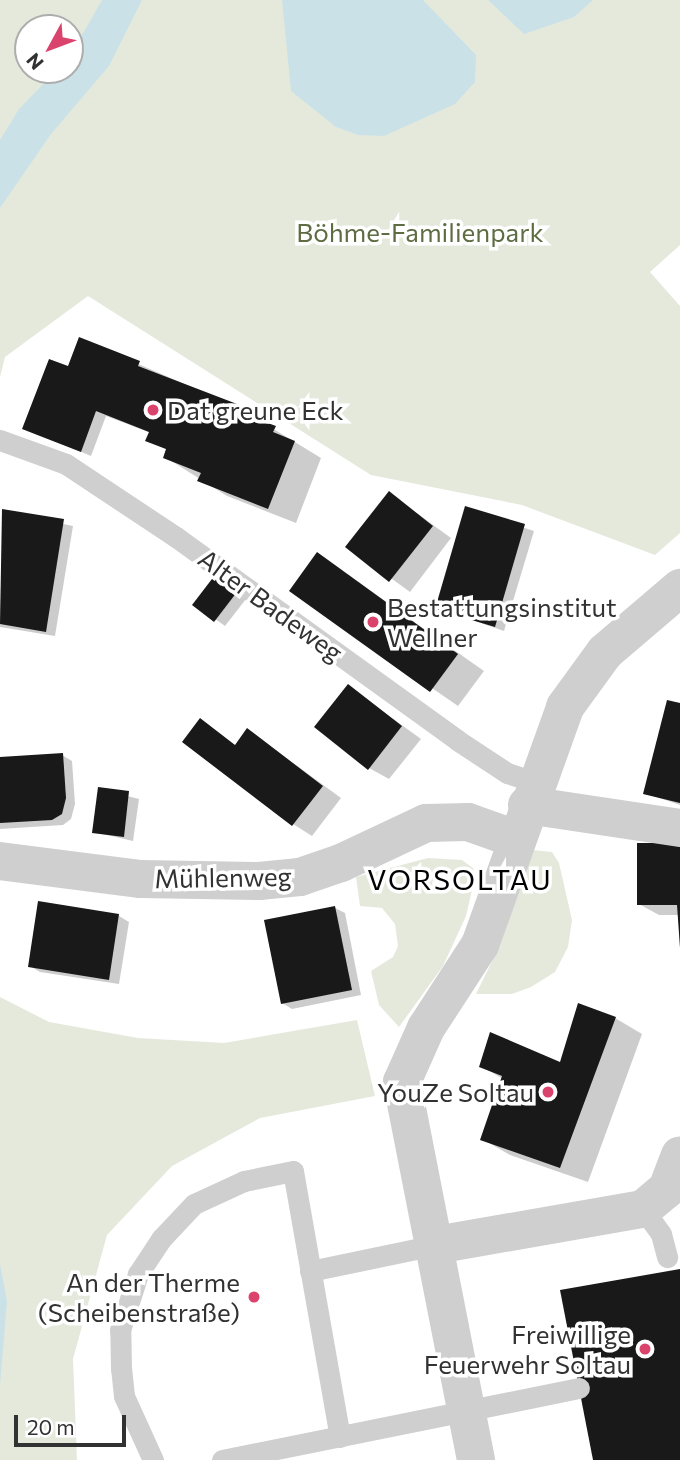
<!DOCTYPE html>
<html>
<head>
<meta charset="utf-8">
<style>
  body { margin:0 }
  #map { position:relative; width:680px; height:1460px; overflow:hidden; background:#fff; font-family:Commissioner,sans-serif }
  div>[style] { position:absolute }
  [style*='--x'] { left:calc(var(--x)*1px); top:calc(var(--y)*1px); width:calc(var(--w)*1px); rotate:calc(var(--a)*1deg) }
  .green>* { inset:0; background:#e4e9dc }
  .water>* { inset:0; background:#cae2e7 }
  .shadow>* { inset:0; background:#0003 }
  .building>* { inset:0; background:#191919 }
  .lane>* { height:21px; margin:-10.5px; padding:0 10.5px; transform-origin:10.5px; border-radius:10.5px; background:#cfcfcf }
  .street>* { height:38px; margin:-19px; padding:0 19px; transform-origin:19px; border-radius:19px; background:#cfcfcf }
  .dots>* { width:19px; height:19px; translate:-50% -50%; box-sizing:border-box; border:4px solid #fff; border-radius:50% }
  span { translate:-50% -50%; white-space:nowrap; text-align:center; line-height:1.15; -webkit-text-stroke:7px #fff; paint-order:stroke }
  .park-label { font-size:26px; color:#5e6c42 }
  .poi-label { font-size:26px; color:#323232 }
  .left { translate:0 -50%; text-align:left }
  .right { translate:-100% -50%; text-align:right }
  .street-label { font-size:26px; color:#323232 }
  .neighbourhood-label { font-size:28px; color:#000; letter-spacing:2px }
  .north { position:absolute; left:14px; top:14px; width:70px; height:70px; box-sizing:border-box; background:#fff; border:2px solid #adadad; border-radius:50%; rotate:229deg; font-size:19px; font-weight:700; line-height:28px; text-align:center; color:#323232 }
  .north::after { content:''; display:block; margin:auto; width:24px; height:32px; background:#da436c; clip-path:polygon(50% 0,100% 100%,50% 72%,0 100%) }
  .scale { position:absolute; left:14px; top:1415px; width:112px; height:32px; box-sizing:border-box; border:4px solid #323232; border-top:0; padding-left:9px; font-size:21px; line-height:24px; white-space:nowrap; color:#323232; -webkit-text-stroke:5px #fff; paint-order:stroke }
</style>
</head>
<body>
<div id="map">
  <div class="green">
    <i style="clip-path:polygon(evenodd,0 0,680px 0,680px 245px,650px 272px,680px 306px,680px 533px,655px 555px,522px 505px,371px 475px,88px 296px,5px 357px,0 377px,0 0,28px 28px,70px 28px,70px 70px,28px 70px,28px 28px)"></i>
    <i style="clip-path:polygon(532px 850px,552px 852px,559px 863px,572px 920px,568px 947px,555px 972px,531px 987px,512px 994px,476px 994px,499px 947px)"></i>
    <i style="clip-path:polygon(428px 858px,462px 860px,473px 868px,475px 877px,466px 916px,443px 966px,399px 1027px,379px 1005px,371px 971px,393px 957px,398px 946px,395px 924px,382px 908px,360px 906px,356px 877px)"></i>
    <i style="clip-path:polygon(0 997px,49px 1022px,138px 1038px,224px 1043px,357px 1020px,375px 1096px,260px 1118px,172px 1166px,107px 1235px,73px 1359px,77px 1460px,0 1460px)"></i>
  </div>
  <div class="water">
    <i style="clip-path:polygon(102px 0,142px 0,109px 66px,51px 134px,0 208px,0 140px,19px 109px,57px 70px,70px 70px,70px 56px)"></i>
    <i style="clip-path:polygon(282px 0,423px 0,476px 55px,475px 82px,455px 104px,384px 136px,358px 135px,336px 127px,291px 91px)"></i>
    <i style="clip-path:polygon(488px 0,593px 0,574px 17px,524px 34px)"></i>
    <i style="clip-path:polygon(0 1264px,7px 1301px,0 1385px)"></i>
  </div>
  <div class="shadow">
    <i style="clip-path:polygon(80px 339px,236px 406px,321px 458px,296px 523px,227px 496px,165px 457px,168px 450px,148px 441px,151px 433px,106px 416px,91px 456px,24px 428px,69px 368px)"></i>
    <i style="clip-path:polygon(389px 493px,451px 538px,410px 592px,348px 547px)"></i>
    <i style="clip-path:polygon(467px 509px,534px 531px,504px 631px,437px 608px)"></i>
    <i style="clip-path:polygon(3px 511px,73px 526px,55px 636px,0 627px)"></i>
    <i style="clip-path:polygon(317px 554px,484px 671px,458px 706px,291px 591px)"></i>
    <i style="clip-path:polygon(215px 577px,246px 599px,225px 626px,194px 604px)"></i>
    <i style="clip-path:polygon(348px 686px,421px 739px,389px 779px,369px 768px)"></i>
    <i style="clip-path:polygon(680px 705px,680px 805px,645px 793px)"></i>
    <i style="clip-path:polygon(248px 730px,341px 798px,312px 836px,293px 824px,236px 746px)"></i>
    <i style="clip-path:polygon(62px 755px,72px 761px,75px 804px,71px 819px,63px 825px,0 829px,0 759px)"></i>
    <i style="clip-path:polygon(100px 789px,139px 799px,133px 841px,94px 832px)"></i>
    <i style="clip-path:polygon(680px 845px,680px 947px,679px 915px,659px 915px,639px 904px)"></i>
    <i style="clip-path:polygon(39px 903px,119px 916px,129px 922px,119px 984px,40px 972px,30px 966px)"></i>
    <i style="clip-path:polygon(335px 908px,345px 913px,361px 995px,292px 1009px,282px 1003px)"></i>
    <i style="clip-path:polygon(615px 1018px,642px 1034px,588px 1182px,510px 1155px,482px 1139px,503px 1079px,481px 1066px,561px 1064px)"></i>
  </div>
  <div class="building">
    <i style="clip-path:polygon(79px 337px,140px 361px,138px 366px,237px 404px,232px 416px,244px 421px,246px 415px,276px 426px,273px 432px,295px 441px,268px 509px,197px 481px,201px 473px,163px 458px,166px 449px,145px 441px,149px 432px,96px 411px,81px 452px,22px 429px,49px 359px,68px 366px)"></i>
    <i style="clip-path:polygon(389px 491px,433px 526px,389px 582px,345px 547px)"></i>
    <i style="clip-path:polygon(465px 506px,525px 524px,495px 627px,435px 609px)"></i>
    <i style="clip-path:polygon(2px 509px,64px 519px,46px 632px,0 624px)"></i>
    <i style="clip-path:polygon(317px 552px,458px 654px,430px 692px,289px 591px)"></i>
    <i style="clip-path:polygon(215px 575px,237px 592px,214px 622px,192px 605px)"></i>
    <i style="clip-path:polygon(348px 684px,402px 726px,368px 770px,314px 727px)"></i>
    <i style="clip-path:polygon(667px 700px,680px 703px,680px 803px,643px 794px)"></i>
    <i style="clip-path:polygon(200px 718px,235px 745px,247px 728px,323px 786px,292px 826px,182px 742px)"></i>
    <i style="clip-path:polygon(63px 753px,66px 798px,62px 814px,52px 820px,0 823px,0 757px)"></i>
    <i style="clip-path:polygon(98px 787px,129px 791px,124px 837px,92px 833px)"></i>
    <i style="clip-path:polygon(637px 843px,680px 843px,680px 948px,677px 905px,637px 905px)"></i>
    <i style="clip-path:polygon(38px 901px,119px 914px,109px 980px,28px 967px)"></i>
    <i style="clip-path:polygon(335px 906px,352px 990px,281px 1004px,264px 920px)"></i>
    <i style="clip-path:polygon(578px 1003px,616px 1017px,560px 1168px,480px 1140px,502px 1076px,479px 1067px,490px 1032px,560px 1062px)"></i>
    <i style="clip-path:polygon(680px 1269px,680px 1460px,593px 1460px,560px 1290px)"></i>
  </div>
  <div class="lane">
    <i style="--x:0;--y:440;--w:70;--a:20"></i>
    <i style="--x:66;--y:464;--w:132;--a:33.6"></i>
    <i style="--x:176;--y:537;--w:347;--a:35.8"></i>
    <i style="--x:457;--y:740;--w:60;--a:33.4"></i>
    <i style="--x:507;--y:773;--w:29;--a:18"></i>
    <i style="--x:643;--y:1209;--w:31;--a:54"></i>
    <i style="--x:661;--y:1234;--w:24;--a:75"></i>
    <i style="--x:310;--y:1271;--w:129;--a:-11.7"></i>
    <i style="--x:153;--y:1460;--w:70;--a:-114.4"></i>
    <i style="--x:124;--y:1396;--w:27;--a:-96"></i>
    <i style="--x:121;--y:1369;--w:39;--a:-91"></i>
    <i style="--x:120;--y:1330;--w:59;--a:-72.2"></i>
    <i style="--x:138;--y:1274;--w:42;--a:-56.7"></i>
    <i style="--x:161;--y:1239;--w:48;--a:-46.7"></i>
    <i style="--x:194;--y:1204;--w:55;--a:-24.7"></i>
    <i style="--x:244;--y:1181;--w:50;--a:-11.5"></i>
    <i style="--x:293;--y:1171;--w:270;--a:80"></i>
    <i style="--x:222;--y:1460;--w:364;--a:-11.4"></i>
  </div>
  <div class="street">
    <i style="--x:527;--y:805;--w:155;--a:8.5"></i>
    <i style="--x:0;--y:861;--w:142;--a:7.3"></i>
    <i style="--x:141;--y:879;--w:118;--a:1"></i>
    <i style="--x:259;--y:881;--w:41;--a:-5.6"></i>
    <i style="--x:300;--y:877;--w:43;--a:-18.9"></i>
    <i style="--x:341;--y:863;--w:94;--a:-25.2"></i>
    <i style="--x:426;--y:823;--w:42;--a:-1.4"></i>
    <i style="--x:468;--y:822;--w:51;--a:19.5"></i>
    <i style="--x:436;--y:1245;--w:210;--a:-9.9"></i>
    <i style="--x:643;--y:1209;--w:31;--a:-40"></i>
    <i style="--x:667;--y:1189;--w:36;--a:-69"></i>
    <i style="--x:476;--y:1460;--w:385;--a:-101.1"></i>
    <i style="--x:402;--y:1082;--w:59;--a:-66"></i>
    <i style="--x:426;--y:1028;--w:99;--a:-57"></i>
    <i style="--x:480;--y:945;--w:253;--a:-70.3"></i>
    <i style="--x:565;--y:707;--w:68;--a:-54"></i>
    <i style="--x:605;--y:652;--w:99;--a:-40.5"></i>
  </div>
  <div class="dots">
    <i style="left:153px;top:410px;background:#da436c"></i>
    <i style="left:373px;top:622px;background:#da436c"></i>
    <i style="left:548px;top:1092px;background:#da436c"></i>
    <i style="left:254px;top:1297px;background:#da436c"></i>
    <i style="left:645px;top:1349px;background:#da436c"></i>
  </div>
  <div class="park-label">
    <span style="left:420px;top:232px">Böhme-Familienpark</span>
  </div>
  <div class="poi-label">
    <span class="left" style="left:167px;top:410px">Dat greune Eck</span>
    <span class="left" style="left:387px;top:622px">Bestattungsinstitut<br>Wellner</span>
    <span class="right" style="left:534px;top:1092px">YouZe Soltau</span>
    <span class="right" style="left:240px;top:1297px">An der Therme<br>(Scheibenstraße)</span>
    <span class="right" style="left:631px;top:1349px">Freiwillige<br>Feuerwehr Soltau</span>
  </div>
  <div class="street-label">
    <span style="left:271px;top:605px;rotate:36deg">Alter Badeweg</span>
    <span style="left:223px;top:877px;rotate:-1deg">Mühlenweg</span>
  </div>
  <div class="neighbourhood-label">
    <span style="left:460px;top:879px">VORSOLTAU</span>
  </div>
  <div class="north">N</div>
  <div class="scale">20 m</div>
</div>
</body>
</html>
